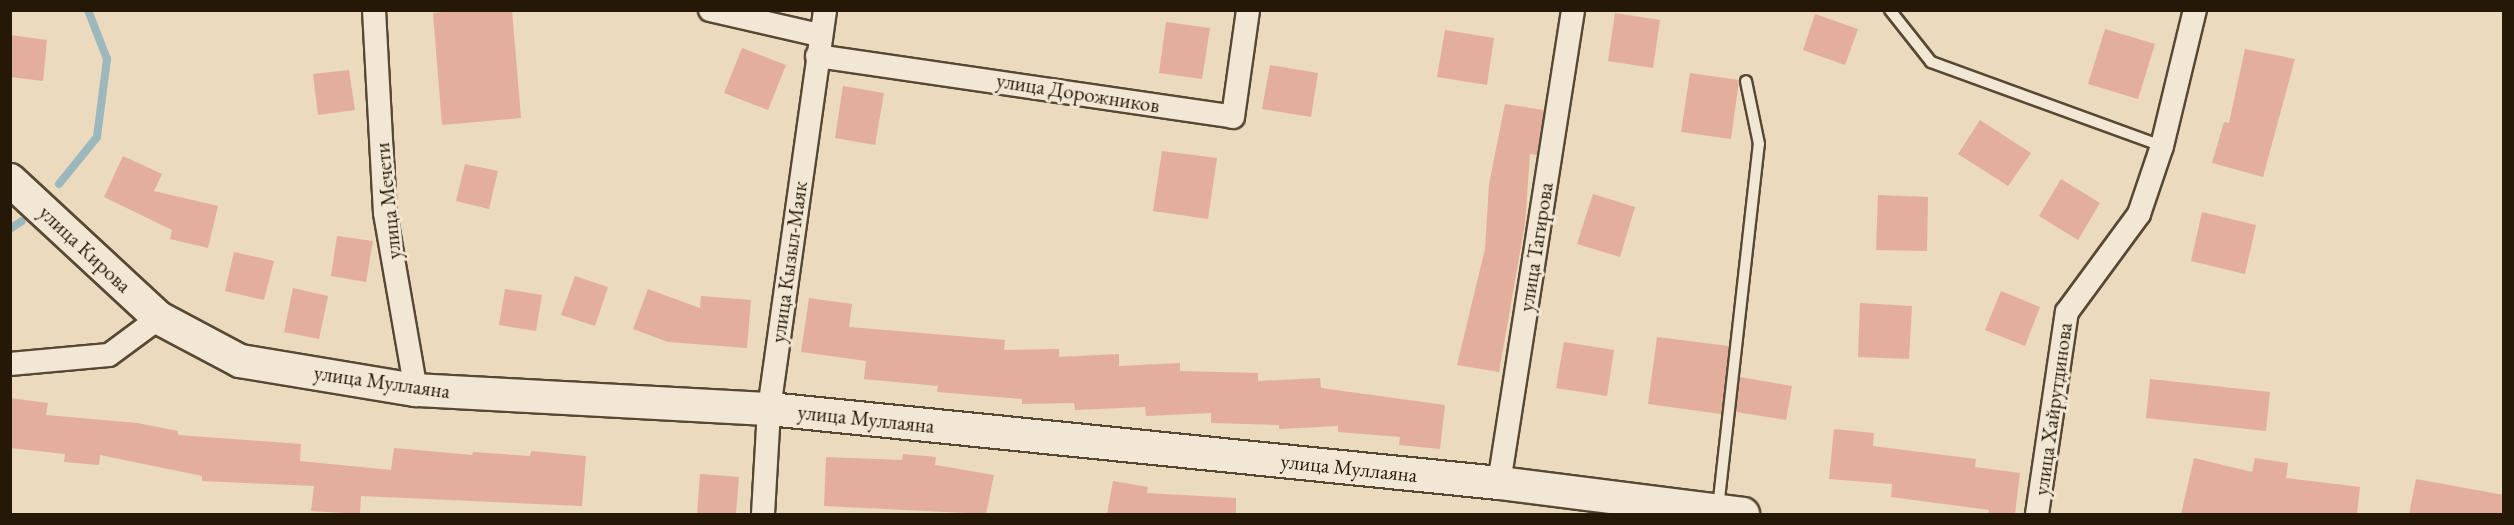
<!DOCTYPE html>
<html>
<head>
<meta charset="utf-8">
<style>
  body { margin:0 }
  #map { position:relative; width:2514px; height:525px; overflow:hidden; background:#ebdabd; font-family:"EB Garamond",serif }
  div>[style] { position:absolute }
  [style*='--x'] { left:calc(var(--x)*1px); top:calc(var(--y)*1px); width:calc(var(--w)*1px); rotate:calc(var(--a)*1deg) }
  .stream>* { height:8px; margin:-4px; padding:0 4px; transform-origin:4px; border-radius:4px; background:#9db8bc }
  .building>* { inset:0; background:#e4ae9c }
  .roads { filter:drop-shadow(2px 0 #574834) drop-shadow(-2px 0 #574834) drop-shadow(0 2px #574834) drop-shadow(0 -2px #574834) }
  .lane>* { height:10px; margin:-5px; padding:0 5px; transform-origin:5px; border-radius:5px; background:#f2e7d4 }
  .street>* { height:22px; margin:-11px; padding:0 11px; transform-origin:11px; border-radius:11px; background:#f2e7d4 }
  .secondary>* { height:32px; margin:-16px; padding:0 16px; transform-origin:16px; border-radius:16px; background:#f2e7d4 }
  span { translate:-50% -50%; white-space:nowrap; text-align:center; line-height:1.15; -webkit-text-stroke:6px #f2e7d4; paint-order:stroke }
  .street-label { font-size:21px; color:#261807 }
  .frame { position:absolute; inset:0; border:12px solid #261807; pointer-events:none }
</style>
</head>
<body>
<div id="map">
  <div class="stream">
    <i style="--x:59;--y:184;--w:60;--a:-51"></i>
    <i style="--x:97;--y:137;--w:79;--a:-82.7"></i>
    <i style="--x:107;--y:59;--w:53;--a:-111.2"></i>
    <i style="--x:10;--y:229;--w:14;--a:-34"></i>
  </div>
  <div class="building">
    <i style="clip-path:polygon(463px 10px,512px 10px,521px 118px,442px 125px,433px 13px)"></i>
    <i style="clip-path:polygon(1615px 13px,1660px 20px,1653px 68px,1608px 61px)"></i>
    <i style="clip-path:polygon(1815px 14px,1858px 29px,1845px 65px,1803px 50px)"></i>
    <i style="clip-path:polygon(1166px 22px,1210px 28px,1202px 79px,1159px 73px)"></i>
    <i style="clip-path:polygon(2105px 29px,2155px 44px,2138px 99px,2088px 84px)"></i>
    <i style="clip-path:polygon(1445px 30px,1494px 38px,1487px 85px,1437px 77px)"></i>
    <i style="clip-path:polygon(10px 35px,47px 40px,43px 81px,10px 77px)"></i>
    <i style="clip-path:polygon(742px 48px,786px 65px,768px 110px,724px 93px)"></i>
    <i style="clip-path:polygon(2245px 49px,2295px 59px,2263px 177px,2212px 163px,2224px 122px,2229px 123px)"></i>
    <i style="clip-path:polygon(1270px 65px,1318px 73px,1311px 117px,1262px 109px)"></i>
    <i style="clip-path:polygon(349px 70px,355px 110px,318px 115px,313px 74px)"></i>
    <i style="clip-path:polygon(1690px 73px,1739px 80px,1731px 139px,1681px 132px)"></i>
    <i style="clip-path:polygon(843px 86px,884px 93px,875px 145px,835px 138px)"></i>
    <i style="clip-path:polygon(1505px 104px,1544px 110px,1537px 155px,1530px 154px,1525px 224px,1499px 372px,1457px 365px,1485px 249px,1489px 184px)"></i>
    <i style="clip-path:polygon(1980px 120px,2031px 153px,2008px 186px,1958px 154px)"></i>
    <i style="clip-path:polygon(1162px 151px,1217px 158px,1208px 219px,1153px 211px)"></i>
    <i style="clip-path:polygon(123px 156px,162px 174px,154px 191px,218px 206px,208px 248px,170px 239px,172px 230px,104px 197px)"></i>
    <i style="clip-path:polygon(465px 164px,498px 171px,489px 209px,456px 201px)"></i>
    <i style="clip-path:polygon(2061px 179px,2100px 203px,2078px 240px,2039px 216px)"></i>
    <i style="clip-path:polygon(1593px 194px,1635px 207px,1620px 257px,1577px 244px)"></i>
    <i style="clip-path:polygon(1878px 195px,1928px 197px,1927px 251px,1876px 250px)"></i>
    <i style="clip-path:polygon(2202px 212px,2256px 225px,2245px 274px,2191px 261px)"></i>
    <i style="clip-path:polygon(337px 236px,373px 241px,366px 282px,331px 276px)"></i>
    <i style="clip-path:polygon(234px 252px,274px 261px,264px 300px,225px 291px)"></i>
    <i style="clip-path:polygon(575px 276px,608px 287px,595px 326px,561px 315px)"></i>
    <i style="clip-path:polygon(293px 288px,328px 296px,319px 339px,284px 332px)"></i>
    <i style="clip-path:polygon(505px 289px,542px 295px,536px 331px,499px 325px)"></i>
    <i style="clip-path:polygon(648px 289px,700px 308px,701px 296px,751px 300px,747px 348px,668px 342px,633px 329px)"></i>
    <i style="clip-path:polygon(2001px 291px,2040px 307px,2025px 346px,1985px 330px)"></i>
    <i style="clip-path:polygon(809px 298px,852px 304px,849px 327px,1005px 340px,1004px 350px,1059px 349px,1059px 357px,1119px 354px,1119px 366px,1180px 363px,1180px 371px,1258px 373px,1258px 381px,1320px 378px,1321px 388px,1445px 405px,1440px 449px,1399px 445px,1400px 437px,1338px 432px,1338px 426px,1279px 429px,1279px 425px,1211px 423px,1211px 413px,1146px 416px,1145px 407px,1075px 410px,1074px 403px,1022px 404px,1022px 399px,937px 392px,938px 386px,864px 379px,866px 361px,801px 352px)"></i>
    <i style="clip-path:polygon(1860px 303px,1912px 306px,1909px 359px,1858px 357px)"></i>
    <i style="clip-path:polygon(1657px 337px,1729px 346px,1721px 414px,1648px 404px)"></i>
    <i style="clip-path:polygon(1564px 342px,1614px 350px,1607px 396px,1556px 388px)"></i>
    <i style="clip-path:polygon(1740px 377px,1792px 386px,1786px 420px,1736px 412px)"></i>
    <i style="clip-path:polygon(2150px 379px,2270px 392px,2266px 431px,2146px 418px)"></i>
    <i style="clip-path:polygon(10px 398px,48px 403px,46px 415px,137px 423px,178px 431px,178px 435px,301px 444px,300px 461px,391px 470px,394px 448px,472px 455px,473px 452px,530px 456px,531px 451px,586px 456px,582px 506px,361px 496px,360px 514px,311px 511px,314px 486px,202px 481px,202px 476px,100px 455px,99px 465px,64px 462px,65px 454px,10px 448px)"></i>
    <i style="clip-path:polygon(1834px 429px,1874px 433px,1873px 446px,1976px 459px,1975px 467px,2020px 473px,2015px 514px,1988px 514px,1989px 510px,1891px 497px,1892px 484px,1829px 479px)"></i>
    <i style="clip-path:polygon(903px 454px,936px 457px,935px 465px,994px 475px,986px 514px,824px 506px,826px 457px,902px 460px)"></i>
    <i style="clip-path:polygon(2194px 458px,2252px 472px,2255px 458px,2288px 463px,2286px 478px,2360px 487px,2357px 514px,2181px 514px)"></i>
    <i style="clip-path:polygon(700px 474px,739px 477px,736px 514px,697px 514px)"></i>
    <i style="clip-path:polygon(2416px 479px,2504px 495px,2504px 514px,2409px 514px)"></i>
    <i style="clip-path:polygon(1113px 481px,1148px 487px,1147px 493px,1236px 498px,1236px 514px,1107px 514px)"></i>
  </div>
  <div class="roads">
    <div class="lane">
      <i style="--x:1890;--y:10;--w:66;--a:51.7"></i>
      <i style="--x:1931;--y:62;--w:246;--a:20"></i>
      <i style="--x:1718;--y:508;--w:366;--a:-83.6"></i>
      <i style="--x:1759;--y:144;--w:64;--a:-101.7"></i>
    </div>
    <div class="street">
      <i style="--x:374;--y:10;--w:203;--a:86.9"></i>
      <i style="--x:385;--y:213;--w:180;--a:80.1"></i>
      <i style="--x:710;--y:10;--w:112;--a:12.9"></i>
      <i style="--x:817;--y:56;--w:420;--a:8.3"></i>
      <i style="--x:1233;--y:117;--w:108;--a:-82"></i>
      <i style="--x:10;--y:364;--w:99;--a:-5.2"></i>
      <i style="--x:109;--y:355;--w:62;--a:-36.5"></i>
      <i style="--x:1499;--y:483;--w:479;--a:-81.1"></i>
      <i style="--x:763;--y:514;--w:105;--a:-86.7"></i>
      <i style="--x:769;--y:409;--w:403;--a:-82"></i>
      <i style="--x:2037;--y:514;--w:204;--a:-81.6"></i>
      <i style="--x:2067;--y:312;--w:122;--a:-53.7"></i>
      <i style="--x:2139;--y:214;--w:72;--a:-71.3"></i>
      <i style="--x:2162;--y:146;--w:140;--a:-76.4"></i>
    </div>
    <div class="secondary">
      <i style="--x:10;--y:180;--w:203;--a:42.8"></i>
      <i style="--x:159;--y:318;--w:92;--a:28"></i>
      <i style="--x:240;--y:361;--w:178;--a:9.4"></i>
      <i style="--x:416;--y:390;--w:354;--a:3.1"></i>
      <i style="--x:769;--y:409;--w:734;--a:5.79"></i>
      <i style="--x:1499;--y:483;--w:246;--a:7.2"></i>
    </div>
  </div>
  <div class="street-label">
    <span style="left:1078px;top:93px;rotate:9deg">улица Дорожников</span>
    <span style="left:388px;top:201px;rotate:-96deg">улица Мечети</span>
    <span style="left:1536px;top:247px;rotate:-81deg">улица Тагирова</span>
    <span style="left:85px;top:249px;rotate:43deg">улица Кирова</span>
    <span style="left:789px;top:262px;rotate:-82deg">улица Кызыл-Маяк</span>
    <span style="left:382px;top:382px;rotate:8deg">улица Муллаяна</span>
    <span style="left:2053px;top:409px;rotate:-82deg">улица Хайрутдинова</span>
    <span style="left:866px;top:419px;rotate:6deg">улица Муллаяна</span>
    <span style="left:1349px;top:468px;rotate:6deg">улица Муллаяна</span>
  </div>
  <div class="frame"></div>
</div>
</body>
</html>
